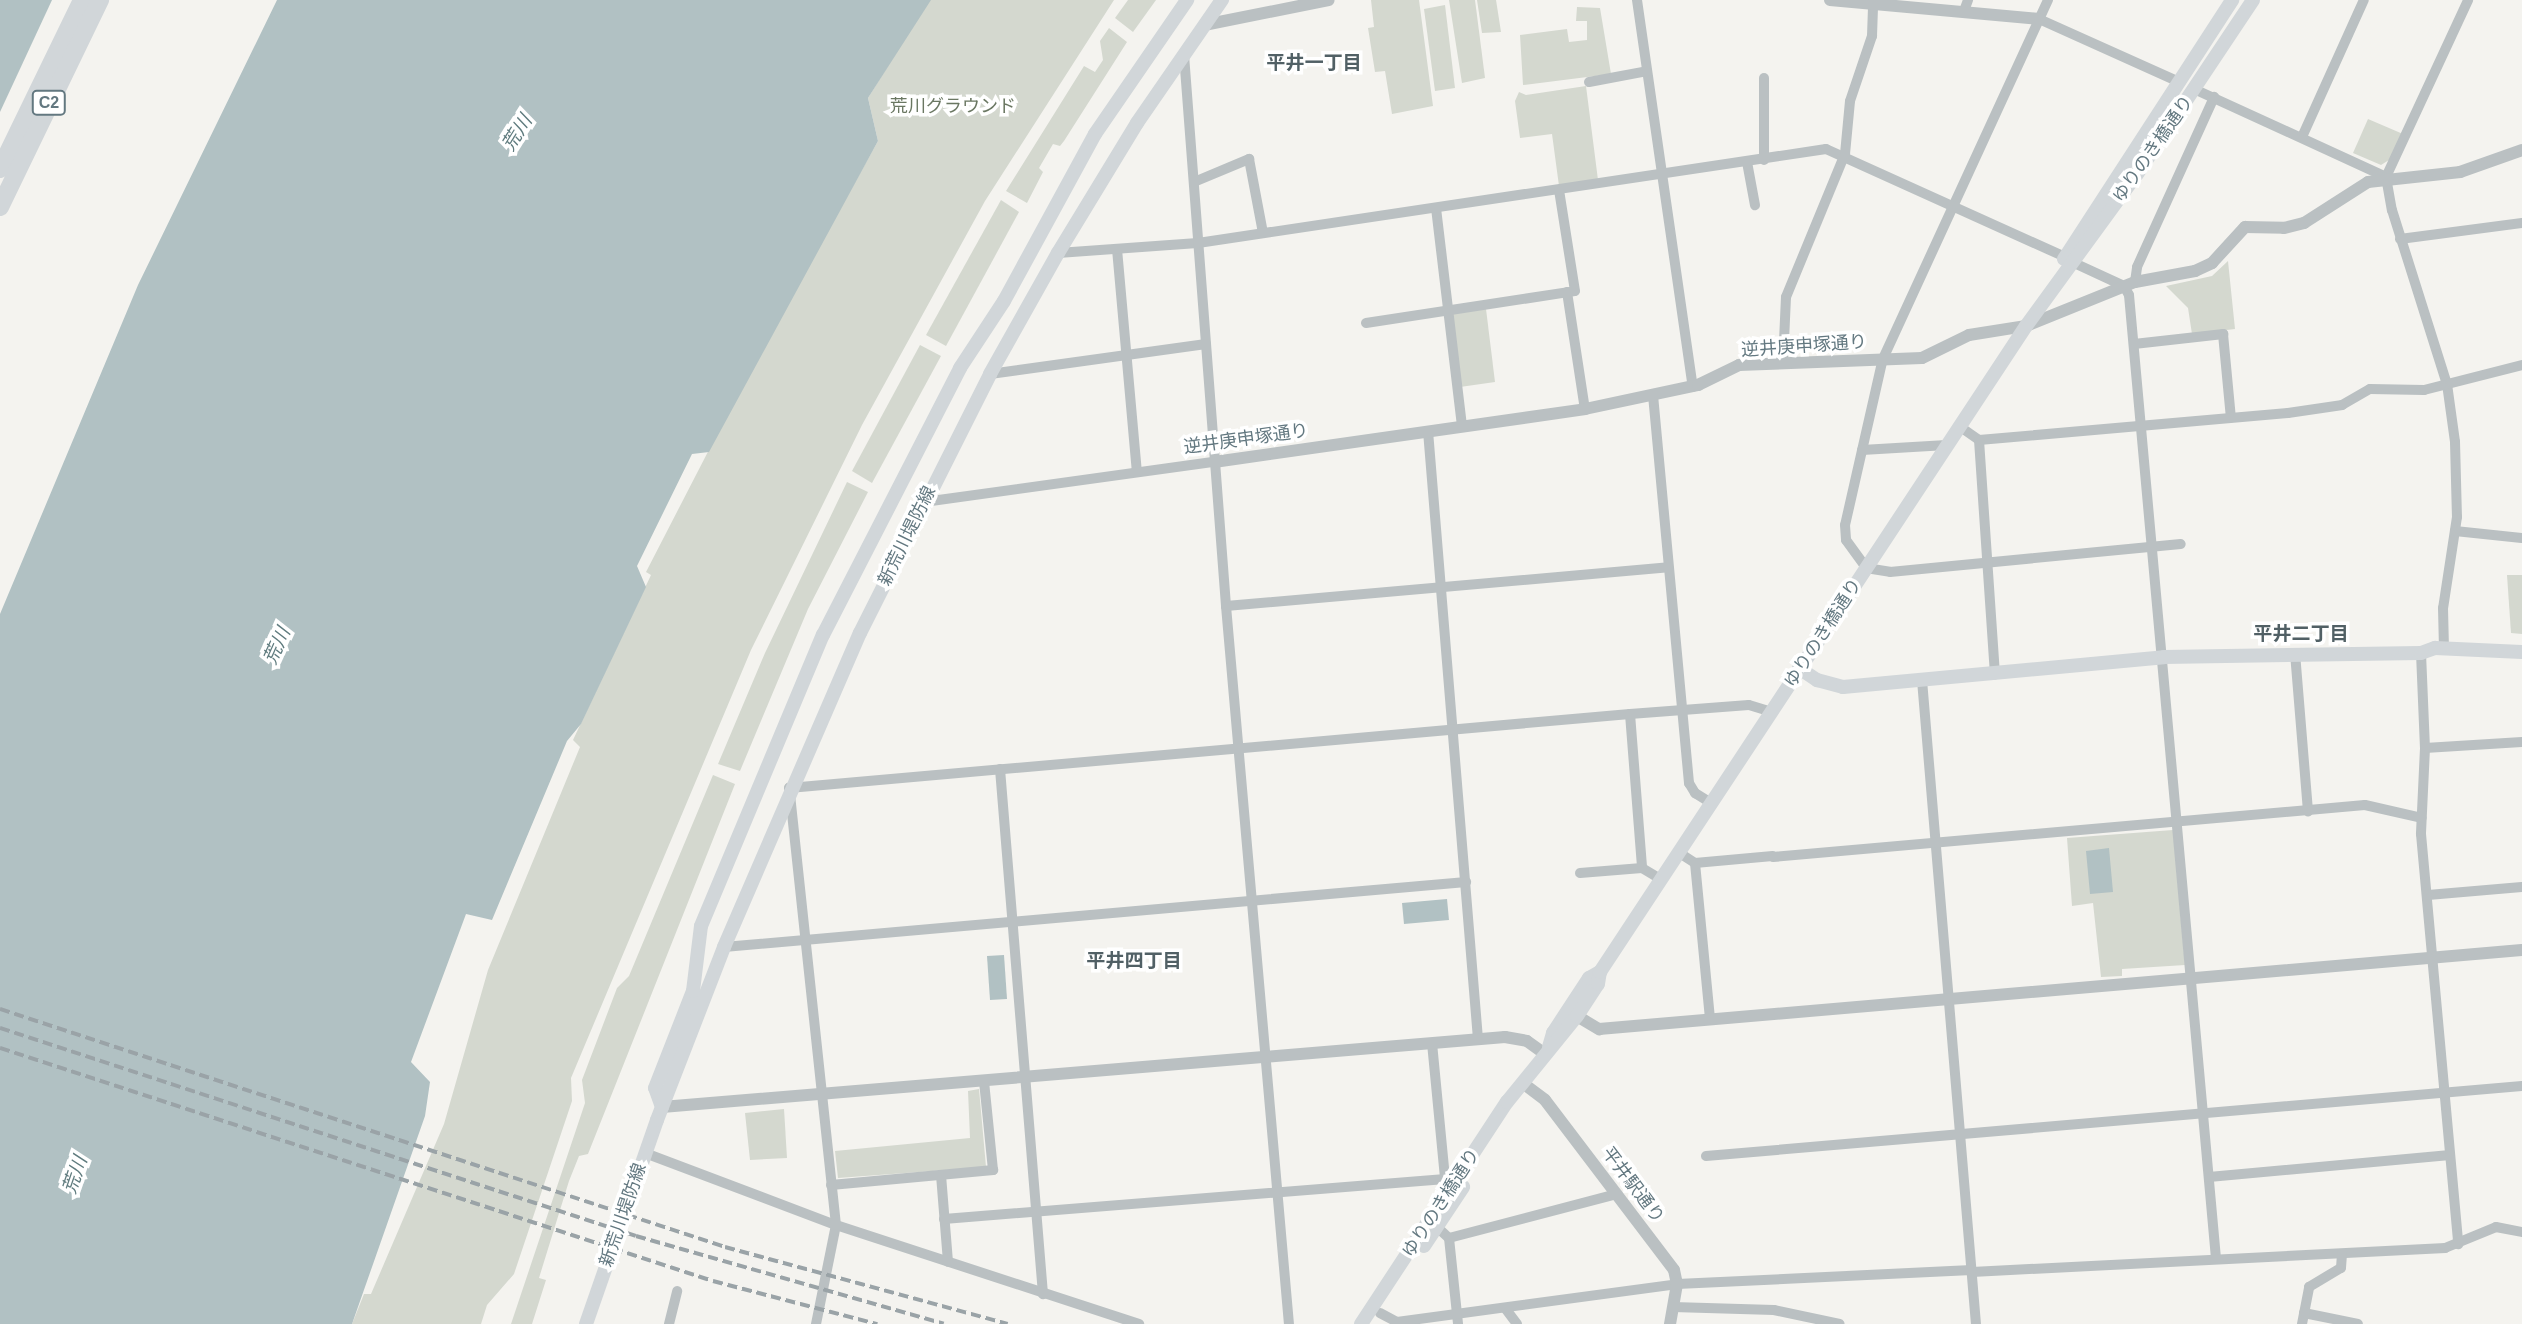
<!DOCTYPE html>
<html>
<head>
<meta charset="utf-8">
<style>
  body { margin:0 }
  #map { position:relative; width:2522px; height:1324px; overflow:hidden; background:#f4f3ef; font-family:Helvetica,"Noto Sans JP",sans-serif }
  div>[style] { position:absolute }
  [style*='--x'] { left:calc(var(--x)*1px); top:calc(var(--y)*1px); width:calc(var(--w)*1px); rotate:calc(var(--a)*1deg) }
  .green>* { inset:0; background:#d4d8cf }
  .water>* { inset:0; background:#b1c1c3 }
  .minor>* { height:10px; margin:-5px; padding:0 5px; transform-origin:5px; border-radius:5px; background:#bac0c2 }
  .tertiary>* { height:12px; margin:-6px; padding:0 6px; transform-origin:6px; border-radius:6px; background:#bac0c2 }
  .secondary>* { height:14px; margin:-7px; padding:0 7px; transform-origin:7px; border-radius:7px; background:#d1d6d9 }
  .motorway>* { height:18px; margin:-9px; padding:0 9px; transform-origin:9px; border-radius:9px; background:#d1d6d9 }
  .rail>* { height:3.5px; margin-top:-1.75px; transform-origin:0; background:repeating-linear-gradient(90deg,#9aa3a7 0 10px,transparent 0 15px) }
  span { translate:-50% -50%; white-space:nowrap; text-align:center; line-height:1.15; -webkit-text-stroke:7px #fff; paint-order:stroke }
  .shield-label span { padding:2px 5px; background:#fff; border:2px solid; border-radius:5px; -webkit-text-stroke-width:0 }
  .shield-label { font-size:16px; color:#637880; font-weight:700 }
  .park-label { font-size:18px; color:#6a7762 }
  .street-label { font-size:18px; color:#637880 }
  .neighbourhood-label { font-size:19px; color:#516065; font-weight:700 }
  .water-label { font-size:19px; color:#5f7b7e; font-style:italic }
</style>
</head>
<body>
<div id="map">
  <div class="green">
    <i style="clip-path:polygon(929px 0,1114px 0,985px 201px,862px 425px,751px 650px,571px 1078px,572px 1101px,514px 1274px,487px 1305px,481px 1324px,352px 1324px,364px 1294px,371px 1294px,444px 1124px,488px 970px,580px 747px,573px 740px,651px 575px,646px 572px,747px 376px,878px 141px,868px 98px)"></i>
    <i style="clip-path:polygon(1128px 0,1156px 0,1133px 32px,1115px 18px)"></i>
    <i style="clip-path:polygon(1371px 0,1419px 0,1433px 106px,1392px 114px,1385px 71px,1375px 72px,1368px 28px,1374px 27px)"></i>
    <i style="clip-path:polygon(1449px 0,1475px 0,1485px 78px,1462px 83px)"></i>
    <i style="clip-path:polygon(1477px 0,1496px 0,1501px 32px,1482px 33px)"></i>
    <i style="clip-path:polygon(1445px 5px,1455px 88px,1435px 91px,1424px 9px)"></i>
    <i style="clip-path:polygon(1577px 7px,1600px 8px,1611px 74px,1523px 85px,1520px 35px,1567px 29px,1569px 42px,1587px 40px,1587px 21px,1576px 21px)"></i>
    <i style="clip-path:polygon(1109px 28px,1127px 42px,1064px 141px,1060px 146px,1053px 144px,1039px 168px,1043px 172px,1027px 203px,1006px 191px,1084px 66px,1095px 72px,1103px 60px,1100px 41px)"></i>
    <i style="clip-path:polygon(1586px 86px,1598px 180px,1559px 186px,1552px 134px,1520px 138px,1515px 101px,1519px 92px,1526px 95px)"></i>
    <i style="clip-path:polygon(2368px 119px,2403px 134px,2389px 160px,2381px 165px,2353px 153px)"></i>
    <i style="clip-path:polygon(1001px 200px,1019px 212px,946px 346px,926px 335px)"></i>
    <i style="clip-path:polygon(2228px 261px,2235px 329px,2192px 334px,2188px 308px,2166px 286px,2212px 276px)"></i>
    <i style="clip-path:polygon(1486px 309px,1495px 382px,1460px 387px,1451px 313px)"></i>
    <i style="clip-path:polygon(920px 345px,941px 356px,872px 483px,852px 471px)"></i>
    <i style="clip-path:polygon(847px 482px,868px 492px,808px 609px,740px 771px,718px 764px,765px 653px)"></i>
    <i style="clip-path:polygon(2507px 575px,2522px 575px,2522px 634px,2511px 633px)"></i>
    <i style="clip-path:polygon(713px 775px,735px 784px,588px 1154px,579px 1156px,569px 1181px,539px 1278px,546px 1280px,532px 1324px,511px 1324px,585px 1103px,582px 1080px,617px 988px,629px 976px)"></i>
    <i style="clip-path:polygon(2173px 830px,2185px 965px,2122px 969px,2122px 976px,2101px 977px,2093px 903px,2072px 906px,2067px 838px)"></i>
    <i style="clip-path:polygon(979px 1089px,986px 1167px,838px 1178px,835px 1151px,970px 1138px,968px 1091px)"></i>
    <i style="clip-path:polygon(784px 1109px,787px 1158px,750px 1160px,745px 1113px)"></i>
  </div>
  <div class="water">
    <i style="clip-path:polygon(0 0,52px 0,0 112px)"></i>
    <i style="clip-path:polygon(277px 0,931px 0,868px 98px,878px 141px,709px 452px,692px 454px,637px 566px,646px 587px,581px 724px,567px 741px,492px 920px,466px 914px,411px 1062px,430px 1082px,425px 1116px,352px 1324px,0 1324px,0 614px,138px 285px)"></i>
    <i style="clip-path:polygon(2109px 848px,2113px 892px,2090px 894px,2086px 851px)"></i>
    <i style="clip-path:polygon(1447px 899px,1449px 920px,1404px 924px,1402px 903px)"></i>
    <i style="clip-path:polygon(1004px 955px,1007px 999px,990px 1000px,987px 956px)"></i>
  </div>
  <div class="minor">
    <i style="--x:1637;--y:0;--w:391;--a:81.8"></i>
    <i style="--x:2048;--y:0;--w:394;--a:114.7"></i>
    <i style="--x:1883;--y:358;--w:171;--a:102.8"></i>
    <i style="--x:1845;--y:525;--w:15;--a:86"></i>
    <i style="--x:1846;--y:540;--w:34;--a:54"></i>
    <i style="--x:1866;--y:568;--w:24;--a:9"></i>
    <i style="--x:1890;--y:572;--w:292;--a:-5.5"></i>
    <i style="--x:1964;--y:11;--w:12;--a:-70"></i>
    <i style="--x:2039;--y:19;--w:151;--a:24.2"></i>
    <i style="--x:1184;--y:55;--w:553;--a:85.64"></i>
    <i style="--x:1226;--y:606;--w:721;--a:84.99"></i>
    <i style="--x:1589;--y:82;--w:59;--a:-10.7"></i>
    <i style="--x:2194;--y:89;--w:211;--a:24.6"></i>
    <i style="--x:2386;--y:177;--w:195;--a:-65.1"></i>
    <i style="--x:2302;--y:137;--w:150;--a:-65.7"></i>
    <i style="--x:1764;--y:160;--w:82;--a:-90"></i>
    <i style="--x:1747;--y:162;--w:44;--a:79.5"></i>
    <i style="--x:2386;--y:177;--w:34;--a:80"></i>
    <i style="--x:2392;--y:210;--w:182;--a:72.5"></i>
    <i style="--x:2447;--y:384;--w:59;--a:82.1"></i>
    <i style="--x:2455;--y:442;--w:75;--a:88.5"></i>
    <i style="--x:2457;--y:517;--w:92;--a:98.7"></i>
    <i style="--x:2443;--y:608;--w:40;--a:88.6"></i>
    <i style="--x:1194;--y:182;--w:60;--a:-22.7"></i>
    <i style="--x:1249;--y:159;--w:75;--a:79.3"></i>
    <i style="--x:1436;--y:208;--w:220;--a:83.2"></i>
    <i style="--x:2400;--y:239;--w:123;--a:-7.5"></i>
    <i style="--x:1117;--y:249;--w:224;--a:84.9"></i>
    <i style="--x:1058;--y:253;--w:140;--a:-4.1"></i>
    <i style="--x:1198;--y:243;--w:635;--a:-8.51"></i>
    <i style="--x:1826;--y:149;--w:262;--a:24.3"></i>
    <i style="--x:2072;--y:262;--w:57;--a:24.8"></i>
    <i style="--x:2124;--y:286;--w:10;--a:61"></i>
    <i style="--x:2129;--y:295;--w:968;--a:84.84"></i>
    <i style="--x:2135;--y:282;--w:15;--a:-82"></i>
    <i style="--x:2137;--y:267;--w:187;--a:-65.6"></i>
    <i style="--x:1567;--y:292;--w:118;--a:81.3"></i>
    <i style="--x:1366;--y:323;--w:211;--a:-8.7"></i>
    <i style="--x:1575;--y:291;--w:102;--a:-99"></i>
    <i style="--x:2134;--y:344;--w:90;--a:-6.4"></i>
    <i style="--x:2223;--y:334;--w:84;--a:84.6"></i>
    <i style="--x:1783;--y:363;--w:66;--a:-87.4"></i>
    <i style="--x:1786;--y:297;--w:155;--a:-67.6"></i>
    <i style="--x:1845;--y:154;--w:53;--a:-84.6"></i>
    <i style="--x:1850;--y:101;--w:69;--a:-71.3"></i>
    <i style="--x:1872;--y:36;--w:34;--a:-88"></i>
    <i style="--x:990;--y:374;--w:218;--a:-7.9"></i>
    <i style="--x:1653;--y:395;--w:390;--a:84.7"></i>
    <i style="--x:1689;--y:783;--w:12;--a:59"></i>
    <i style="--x:1695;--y:793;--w:19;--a:32"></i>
    <i style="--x:1959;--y:426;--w:24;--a:35"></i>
    <i style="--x:1979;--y:440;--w:310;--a:-5"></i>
    <i style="--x:2288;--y:413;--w:55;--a:-8.4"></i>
    <i style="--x:2342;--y:405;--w:32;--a:-30"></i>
    <i style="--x:2370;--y:389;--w:54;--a:1.1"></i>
    <i style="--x:2424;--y:390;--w:101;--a:-14.3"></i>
    <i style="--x:1428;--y:431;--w:610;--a:85.3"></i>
    <i style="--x:1979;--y:440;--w:235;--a:86.1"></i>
    <i style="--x:1862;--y:450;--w:85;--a:-3.4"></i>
    <i style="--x:924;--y:502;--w:293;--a:-7.9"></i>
    <i style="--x:2455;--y:531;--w:67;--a:6"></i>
    <i style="--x:1226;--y:606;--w:444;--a:-5"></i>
    <i style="--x:2295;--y:653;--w:159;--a:85.3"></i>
    <i style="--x:2421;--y:653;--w:95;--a:87.6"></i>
    <i style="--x:2425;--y:748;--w:86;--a:92.7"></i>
    <i style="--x:2421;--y:834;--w:412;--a:84.8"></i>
    <i style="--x:1922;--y:680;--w:646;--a:85.21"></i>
    <i style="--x:1630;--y:714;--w:154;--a:85.5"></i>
    <i style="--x:1642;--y:868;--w:21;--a:31"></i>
    <i style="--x:2425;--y:748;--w:97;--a:-3.5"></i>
    <i style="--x:1000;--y:769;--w:527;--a:85.32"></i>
    <i style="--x:1678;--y:852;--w:20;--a:33"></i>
    <i style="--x:1695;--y:863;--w:78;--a:-5.1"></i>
    <i style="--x:1773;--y:857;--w:594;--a:-5.02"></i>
    <i style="--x:2365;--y:805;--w:58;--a:12.8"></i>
    <i style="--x:1695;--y:863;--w:157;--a:84.5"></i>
    <i style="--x:1580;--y:873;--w:62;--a:-4.6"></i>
    <i style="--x:2428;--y:895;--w:94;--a:-4.9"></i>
    <i style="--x:724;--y:947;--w:745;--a:-5.01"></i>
    <i style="--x:1432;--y:1043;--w:137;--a:84.5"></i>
    <i style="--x:645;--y:1153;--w:204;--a:20.7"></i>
    <i style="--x:836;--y:1225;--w:319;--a:18.1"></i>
    <i style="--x:1706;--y:1156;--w:819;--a:-4.9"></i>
    <i style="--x:941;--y:1175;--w:87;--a:85.4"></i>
    <i style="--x:2209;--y:1177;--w:242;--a:-5.2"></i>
    <i style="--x:831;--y:1185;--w:163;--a:-5.3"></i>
    <i style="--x:993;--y:1170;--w:89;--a:-95.8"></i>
    <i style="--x:944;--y:1219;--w:503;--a:-4.56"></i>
    <i style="--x:1445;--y:1179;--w:10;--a:24"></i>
    <i style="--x:1437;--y:1227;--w:16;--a:43"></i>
    <i style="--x:1449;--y:1238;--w:174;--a:-14.7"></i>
    <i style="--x:1449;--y:1238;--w:86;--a:84"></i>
    <i style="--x:1972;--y:1272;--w:474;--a:-2.9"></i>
    <i style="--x:2445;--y:1248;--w:55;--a:-22.4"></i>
    <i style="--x:2496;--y:1227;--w:26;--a:11"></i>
    <i style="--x:1673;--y:1307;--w:101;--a:1.7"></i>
    <i style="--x:1774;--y:1310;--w:67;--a:12"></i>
    <i style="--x:1505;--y:1308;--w:20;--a:53"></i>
    <i style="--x:1380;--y:1313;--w:19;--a:28"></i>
    <i style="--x:1397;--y:1322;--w:283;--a:-7.7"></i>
    <i style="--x:1677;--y:1284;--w:295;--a:-2.7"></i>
    <i style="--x:2304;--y:1313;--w:55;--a:11.5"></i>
    <i style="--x:669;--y:1324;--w:34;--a:-76"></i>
    <i style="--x:816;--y:1324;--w:101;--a:-78.6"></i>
    <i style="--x:836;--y:1225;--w:440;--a:-96.1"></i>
    <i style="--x:789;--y:788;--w:844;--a:-5.03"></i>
    <i style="--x:1630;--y:714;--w:119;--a:-4.3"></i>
    <i style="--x:1749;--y:705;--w:24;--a:17"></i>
    <i style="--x:2302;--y:1324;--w:38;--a:-79"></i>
    <i style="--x:2309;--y:1287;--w:37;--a:-31"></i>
    <i style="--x:2341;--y:1268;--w:14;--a:-86"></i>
  </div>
  <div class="tertiary">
    <i style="--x:1830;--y:0;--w:210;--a:5.2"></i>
    <i style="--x:1204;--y:25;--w:127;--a:-11.3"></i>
    <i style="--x:1214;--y:462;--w:375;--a:-8.1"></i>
    <i style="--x:1585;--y:409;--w:116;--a:-12"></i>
    <i style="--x:1698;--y:385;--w:46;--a:-26"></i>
    <i style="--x:1739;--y:365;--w:183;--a:-2.2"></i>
    <i style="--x:1922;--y:358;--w:52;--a:-26.1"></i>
    <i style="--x:1969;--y:335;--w:58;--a:-9"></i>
    <i style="--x:2026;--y:326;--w:118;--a:-22"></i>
    <i style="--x:2135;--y:282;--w:61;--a:-10.4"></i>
    <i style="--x:2195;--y:271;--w:19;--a:-25"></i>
    <i style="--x:2212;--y:263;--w:49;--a:-47.5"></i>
    <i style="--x:2245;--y:227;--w:39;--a:1"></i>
    <i style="--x:2284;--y:228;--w:21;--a:-14"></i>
    <i style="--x:2304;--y:223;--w:76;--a:-32.6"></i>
    <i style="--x:2368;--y:182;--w:93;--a:-6.2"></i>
    <i style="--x:2460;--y:172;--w:66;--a:-19.5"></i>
    <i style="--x:1577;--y:1016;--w:26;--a:31"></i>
    <i style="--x:1599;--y:1029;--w:926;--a:-4.89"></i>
    <i style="--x:1524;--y:1084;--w:26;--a:37"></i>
    <i style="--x:1545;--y:1100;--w:213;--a:52.8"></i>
    <i style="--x:1674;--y:1270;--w:14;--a:78"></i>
    <i style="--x:1677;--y:1284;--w:41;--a:99.9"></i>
    <i style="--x:662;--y:1107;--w:846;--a:-4.75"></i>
    <i style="--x:1505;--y:1037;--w:22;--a:10"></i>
    <i style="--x:1527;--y:1041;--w:22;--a:36"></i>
  </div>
  <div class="secondary">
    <i style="--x:2064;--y:259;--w:309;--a:-57"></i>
    <i style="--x:1799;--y:668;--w:22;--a:34"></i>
    <i style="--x:1817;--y:680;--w:27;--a:15"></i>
    <i style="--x:1843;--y:687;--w:322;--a:-5.3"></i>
    <i style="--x:2164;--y:657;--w:257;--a:-0.9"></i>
    <i style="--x:2421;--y:653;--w:15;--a:-20"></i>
    <i style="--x:2435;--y:648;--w:87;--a:2.6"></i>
    <i style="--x:1549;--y:1047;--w:15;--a:-74"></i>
    <i style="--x:1553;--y:1033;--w:66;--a:-56.8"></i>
    <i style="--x:1589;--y:978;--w:13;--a:-29"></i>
    <i style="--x:662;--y:1107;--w:20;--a:-110"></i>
    <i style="--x:655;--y:1088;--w:104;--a:-68.6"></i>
    <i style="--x:693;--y:991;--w:65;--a:-83"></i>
    <i style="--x:701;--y:926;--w:316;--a:-67.3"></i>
    <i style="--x:823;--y:635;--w:300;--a:-62.8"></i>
    <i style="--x:960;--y:368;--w:80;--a:-56.7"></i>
    <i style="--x:1004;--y:301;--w:190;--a:-61.4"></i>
    <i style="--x:1095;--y:134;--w:163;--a:-55.5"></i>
    <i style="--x:1424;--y:1246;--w:71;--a:-56.5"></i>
    <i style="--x:586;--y:1324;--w:216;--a:-70.8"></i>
    <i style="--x:657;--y:1120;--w:186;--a:-68.8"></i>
    <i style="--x:724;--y:947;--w:342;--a:-66.6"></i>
    <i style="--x:860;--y:633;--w:290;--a:-63.3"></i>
    <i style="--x:990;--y:374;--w:139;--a:-60.7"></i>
    <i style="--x:1058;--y:253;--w:152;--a:-58.7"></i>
    <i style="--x:1137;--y:123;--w:150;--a:-55.4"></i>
    <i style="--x:1361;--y:1324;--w:266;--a:-56.7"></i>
    <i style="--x:1507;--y:1102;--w:111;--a:-50.9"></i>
    <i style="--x:1577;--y:1016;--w:38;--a:-57"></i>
    <i style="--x:1598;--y:984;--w:12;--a:-81"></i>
    <i style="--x:1600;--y:972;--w:774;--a:-56.6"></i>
    <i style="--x:2026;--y:326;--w:188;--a:-53.9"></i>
    <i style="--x:2137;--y:174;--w:209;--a:-56.3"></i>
  </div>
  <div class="motorway">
    <i style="--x:0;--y:169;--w:188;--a:-64.1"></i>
    <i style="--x:0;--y:207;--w:230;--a:-64.2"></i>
  </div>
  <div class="rail">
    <i style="--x:0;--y:1009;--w:763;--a:18.17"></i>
    <i style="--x:725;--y:1247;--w:293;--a:15.2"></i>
    <i style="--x:0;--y:1028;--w:669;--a:18.11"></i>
    <i style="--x:636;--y:1236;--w:320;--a:15.9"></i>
    <i style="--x:0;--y:1048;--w:750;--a:18.1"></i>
    <i style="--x:713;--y:1281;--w:170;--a:14.7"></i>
  </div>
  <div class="shield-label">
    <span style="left:49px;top:103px">C2</span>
  </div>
  <div class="park-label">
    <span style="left:953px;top:106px">荒川グラウンド</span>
  </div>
  <div class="street-label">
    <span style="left:2153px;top:149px;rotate:-55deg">ゆりのき橋通り</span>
    <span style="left:1804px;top:346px;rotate:-4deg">逆井庚申塚通り</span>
    <span style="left:1246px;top:439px;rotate:-8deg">逆井庚申塚通り</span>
    <span style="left:907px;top:536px;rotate:-64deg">新荒川堤防線</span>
    <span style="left:1823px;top:633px;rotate:-57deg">ゆりのき橋通り</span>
    <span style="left:1633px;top:1185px;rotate:53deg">平井駅通り</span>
    <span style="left:1441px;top:1203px;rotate:-57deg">ゆりのき橋通り</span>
    <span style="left:623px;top:1215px;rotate:-71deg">新荒川堤防線</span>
  </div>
  <div class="neighbourhood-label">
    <span style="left:1314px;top:63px">平井一丁目</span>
    <span style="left:2301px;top:634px">平井二丁目</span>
    <span style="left:1134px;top:961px">平井四丁目</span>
  </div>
  <div class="water-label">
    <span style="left:517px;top:133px;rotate:-58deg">荒川</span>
    <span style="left:277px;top:646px;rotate:-66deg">荒川</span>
    <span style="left:75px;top:1175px;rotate:-71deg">荒川</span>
  </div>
</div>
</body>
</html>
